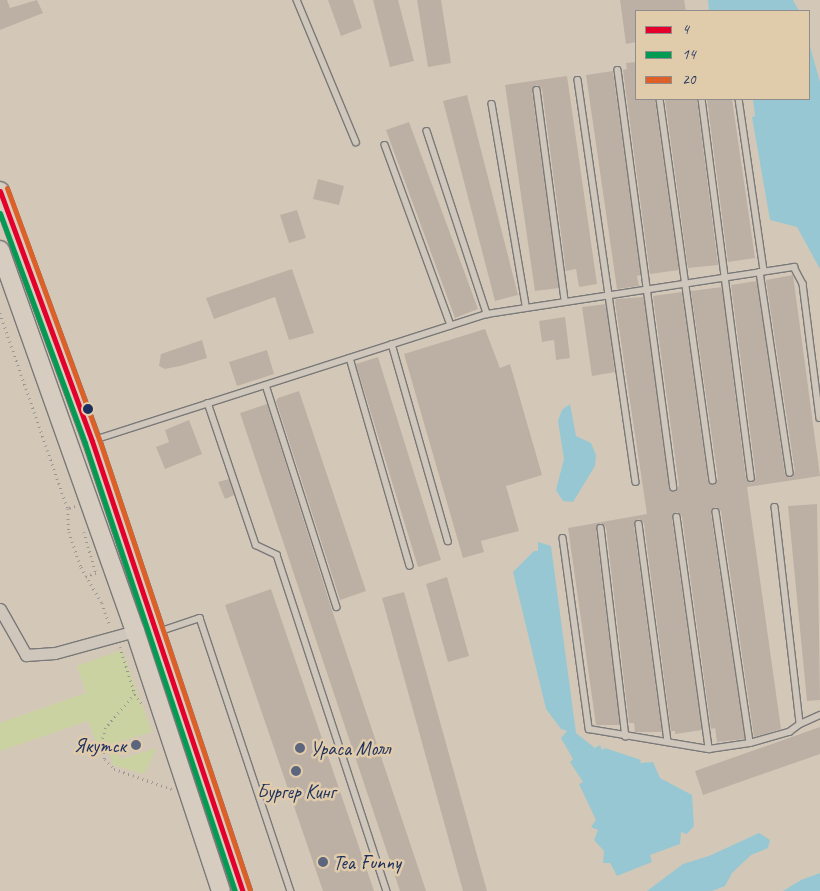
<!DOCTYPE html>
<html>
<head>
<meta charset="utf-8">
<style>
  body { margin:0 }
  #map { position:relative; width:820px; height:891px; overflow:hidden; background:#d3c8b7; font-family:Caveat,sans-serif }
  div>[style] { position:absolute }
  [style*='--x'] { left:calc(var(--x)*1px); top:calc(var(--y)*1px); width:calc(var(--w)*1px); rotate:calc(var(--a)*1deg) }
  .green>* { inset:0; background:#cbd2a1 }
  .water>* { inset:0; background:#96c7d2 }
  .building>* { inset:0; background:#bcb0a5 }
  .path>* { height:2.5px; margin-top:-1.25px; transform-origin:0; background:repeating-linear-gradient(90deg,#999794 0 1px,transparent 0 5px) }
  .roads { filter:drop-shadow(1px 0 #7a797a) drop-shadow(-1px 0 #7a797a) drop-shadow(0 1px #7a797a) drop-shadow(0 -1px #7a797a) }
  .lane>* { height:5.5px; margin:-2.75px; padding:0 2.75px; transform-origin:2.75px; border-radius:2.75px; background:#cfc7bb }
  .street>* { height:11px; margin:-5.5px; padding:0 5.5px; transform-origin:5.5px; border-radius:5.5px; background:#cfc7bb }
  .primary>* { height:18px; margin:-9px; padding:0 9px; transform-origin:9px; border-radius:9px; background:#d6ccbf }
  .bus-1>* { height:5px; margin:-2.5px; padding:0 2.5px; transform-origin:2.5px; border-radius:2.5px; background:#e4002b }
  .bus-2>* { height:5px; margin:-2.5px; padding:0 2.5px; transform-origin:2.5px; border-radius:2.5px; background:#039a52 }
  .bus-3>* { height:5px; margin:-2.5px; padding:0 2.5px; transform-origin:2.5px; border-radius:2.5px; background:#dc6028 }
  .dots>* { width:14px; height:14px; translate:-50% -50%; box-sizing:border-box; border:2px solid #e0cbaa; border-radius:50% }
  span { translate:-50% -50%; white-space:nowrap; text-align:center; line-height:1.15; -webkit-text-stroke:5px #e0cbaa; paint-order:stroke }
  .poi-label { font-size:20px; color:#1b2f5e }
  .right { translate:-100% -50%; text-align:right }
  .left { translate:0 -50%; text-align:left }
  .legend { position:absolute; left:635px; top:10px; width:175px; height:90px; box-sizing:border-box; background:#e0cbaa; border:1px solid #918d8c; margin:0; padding:6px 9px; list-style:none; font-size:15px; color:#1b2f5e }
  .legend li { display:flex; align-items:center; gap:10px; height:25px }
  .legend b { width:25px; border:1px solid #918d8c }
</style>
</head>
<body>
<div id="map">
  <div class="green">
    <i style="clip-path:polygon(122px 650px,152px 732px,115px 743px,120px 759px,157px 748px,144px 774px,113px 765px,107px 742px,97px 745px,88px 721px,0 751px,0 723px,86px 693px,77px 666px)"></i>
  </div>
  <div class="water">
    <i style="clip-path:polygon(708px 0,793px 0,799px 11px,709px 11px)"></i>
    <i style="clip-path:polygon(809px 43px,820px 82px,820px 269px,797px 227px,770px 220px,752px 117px,755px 116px,753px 99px,809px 99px)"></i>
    <i style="clip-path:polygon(570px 404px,576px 436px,591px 443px,596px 455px,595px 466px,573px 502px,563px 501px,556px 490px,564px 459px,558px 421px,562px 410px)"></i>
    <i style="clip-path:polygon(538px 542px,551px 546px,576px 733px,595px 748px,600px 745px,602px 750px,605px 748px,641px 760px,640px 763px,653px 762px,660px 778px,692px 795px,694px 826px,687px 834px,681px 832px,680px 844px,650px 855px,652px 862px,617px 876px,610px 863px,603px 863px,604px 851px,594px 840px,598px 830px,591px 827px,596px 820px,579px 784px,583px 782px,570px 762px,573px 759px,561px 738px,567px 731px,561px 729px,546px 709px,513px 572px,534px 551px,538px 551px)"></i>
    <i style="clip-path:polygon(759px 833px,770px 840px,768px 848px,751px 855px,732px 873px,725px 886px,712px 891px,647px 891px,683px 864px,709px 856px)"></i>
    <i style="clip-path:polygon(820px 873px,820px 891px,783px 891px,801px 880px)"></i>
  </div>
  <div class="building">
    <i style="clip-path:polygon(0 0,7px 0,10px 8px,37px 0,43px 13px,0 30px)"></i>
    <i style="clip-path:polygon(328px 0,353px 0,362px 28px,341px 36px)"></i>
    <i style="clip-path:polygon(373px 0,398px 0,414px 61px,390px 67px)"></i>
    <i style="clip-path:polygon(417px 0,441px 0,451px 63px,428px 67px)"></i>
    <i style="clip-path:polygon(620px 0,684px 0,686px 11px,636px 11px,636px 42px,626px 44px)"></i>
    <i style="clip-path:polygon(636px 62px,636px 99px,655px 99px,679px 270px,650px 274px,623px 70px,627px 69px,626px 63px)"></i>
    <i style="clip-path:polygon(613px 71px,641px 275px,637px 276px,639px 286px,617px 289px,586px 75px)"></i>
    <i style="clip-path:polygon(567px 76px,597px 284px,579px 287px,576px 269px,566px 271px,542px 89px,537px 85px,532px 91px,559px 288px,535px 291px,505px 85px)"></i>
    <i style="clip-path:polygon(467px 95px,518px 295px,495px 301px,443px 101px)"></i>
    <i style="clip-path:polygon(665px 99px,697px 99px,718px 265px,688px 268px)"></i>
    <i style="clip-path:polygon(707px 99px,732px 99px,755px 258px,728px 262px)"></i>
    <i style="clip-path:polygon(409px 122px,478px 309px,455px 318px,386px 130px)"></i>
    <i style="clip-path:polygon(318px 179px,344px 186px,339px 205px,313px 199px)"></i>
    <i style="clip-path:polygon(297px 210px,306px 238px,289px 243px,280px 215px)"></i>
    <i style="clip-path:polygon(292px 269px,314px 333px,289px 340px,275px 297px,214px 319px,206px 298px)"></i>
    <i style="clip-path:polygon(793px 275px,820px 476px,747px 487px,781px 729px,754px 737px,721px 511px,716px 507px,711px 513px,745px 739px,717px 742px,715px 728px,711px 729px,682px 516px,677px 512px,672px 518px,702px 730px,675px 734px,675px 731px,671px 731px,644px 523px,639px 519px,634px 525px,662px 732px,635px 732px,634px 723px,629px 723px,606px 527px,601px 523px,596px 529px,620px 725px,596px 725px,568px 528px,647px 514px,615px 302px,616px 299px,644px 297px,669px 488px,675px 492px,679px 486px,653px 296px,682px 292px,708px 481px,713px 485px,718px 479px,691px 291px,722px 287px,746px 479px,752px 483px,756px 477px,731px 285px,757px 281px,785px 474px,790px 478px,795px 472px,766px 280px)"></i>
    <i style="clip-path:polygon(606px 304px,615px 372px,592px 376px,582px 307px)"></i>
    <i style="clip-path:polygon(565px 317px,570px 358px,556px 360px,554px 340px,542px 342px,539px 321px)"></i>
    <i style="clip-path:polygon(485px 329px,500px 368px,510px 364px,542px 475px,506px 486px,519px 531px,481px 541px,484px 552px,463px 558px,404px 354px)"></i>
    <i style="clip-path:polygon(202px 340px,207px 358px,180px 366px,165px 369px,159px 366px,161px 354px)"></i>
    <i style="clip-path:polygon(267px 350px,274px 374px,237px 386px,229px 362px)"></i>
    <i style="clip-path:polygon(378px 357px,441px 560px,418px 567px,356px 364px)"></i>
    <i style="clip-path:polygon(299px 391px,366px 591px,340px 600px,276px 401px,278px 398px)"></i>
    <i style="clip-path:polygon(267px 404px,330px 604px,426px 891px,400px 891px,240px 413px)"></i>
    <i style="clip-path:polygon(189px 420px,202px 454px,165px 469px,156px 447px,169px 442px,165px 430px)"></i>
    <i style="clip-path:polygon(229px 479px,234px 495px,225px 499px,218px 482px)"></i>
    <i style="clip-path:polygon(817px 504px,820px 700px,807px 701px,788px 506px)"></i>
    <i style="clip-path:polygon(447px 577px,469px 656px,448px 662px,426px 584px)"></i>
    <i style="clip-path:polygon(271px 589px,374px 891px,323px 891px,225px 605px)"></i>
    <i style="clip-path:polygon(404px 592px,487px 891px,463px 891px,382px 598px)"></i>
    <i style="clip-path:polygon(820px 727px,820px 754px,703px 795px,695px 771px)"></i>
  </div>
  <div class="path">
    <i style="--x:0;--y:313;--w:207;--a:70.9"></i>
    <i style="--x:75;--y:506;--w:8;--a:157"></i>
    <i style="--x:68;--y:509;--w:23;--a:88"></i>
    <i style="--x:69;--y:532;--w:37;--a:71"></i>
    <i style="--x:81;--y:567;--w:42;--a:59.7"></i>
    <i style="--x:102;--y:603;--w:24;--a:71"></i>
    <i style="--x:84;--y:532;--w:43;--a:73.7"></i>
    <i style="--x:96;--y:573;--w:11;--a:158"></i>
    <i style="--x:120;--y:647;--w:49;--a:72.3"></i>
    <i style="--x:135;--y:694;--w:15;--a:53"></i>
    <i style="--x:135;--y:694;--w:45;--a:130.5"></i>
    <i style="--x:106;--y:728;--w:16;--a:108"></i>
    <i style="--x:101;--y:743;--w:16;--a:76"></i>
    <i style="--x:105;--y:759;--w:13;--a:48"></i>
    <i style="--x:114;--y:769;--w:61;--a:19"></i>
  </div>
  <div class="roads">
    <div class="lane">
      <i style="--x:297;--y:0;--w:154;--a:67.4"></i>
      <i style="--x:618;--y:70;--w:421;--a:82.4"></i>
      <i style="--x:578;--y:80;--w:406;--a:81.8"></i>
      <i style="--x:537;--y:90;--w:212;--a:82.4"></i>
      <i style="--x:660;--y:99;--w:385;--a:82.1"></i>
      <i style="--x:702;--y:99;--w:382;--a:82.6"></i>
      <i style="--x:739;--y:99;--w:174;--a:81.7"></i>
      <i style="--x:492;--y:104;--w:205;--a:80.4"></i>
      <i style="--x:427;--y:131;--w:193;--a:71.8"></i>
      <i style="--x:385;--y:145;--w:192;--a:69.9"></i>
      <i style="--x:760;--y:272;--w:203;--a:81.5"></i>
      <i style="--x:392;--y:344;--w:205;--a:74.1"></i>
      <i style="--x:350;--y:358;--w:216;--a:73.9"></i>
      <i style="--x:266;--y:385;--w:233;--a:72.3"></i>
      <i style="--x:208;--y:403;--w:150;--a:71.3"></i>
      <i style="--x:256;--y:545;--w:23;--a:25"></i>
      <i style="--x:277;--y:555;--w:354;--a:71.9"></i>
      <i style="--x:94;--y:440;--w:413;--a:-17.8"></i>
      <i style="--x:487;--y:314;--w:311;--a:-8.7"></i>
      <i style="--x:794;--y:267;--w:19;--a:62"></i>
      <i style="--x:803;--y:284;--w:135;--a:82.8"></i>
      <i style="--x:775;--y:507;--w:218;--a:83.4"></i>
      <i style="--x:800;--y:724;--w:22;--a:-24"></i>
      <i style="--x:716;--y:512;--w:233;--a:81.6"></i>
      <i style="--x:677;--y:517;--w:234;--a:82.1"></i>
      <i style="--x:639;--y:524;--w:220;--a:82.4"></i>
      <i style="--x:601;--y:528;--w:210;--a:83.2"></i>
      <i style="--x:563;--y:538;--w:193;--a:82.2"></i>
      <i style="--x:589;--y:729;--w:122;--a:9.5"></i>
      <i style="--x:709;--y:749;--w:41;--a:-8.3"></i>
      <i style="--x:750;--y:743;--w:41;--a:-15.8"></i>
      <i style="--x:789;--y:732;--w:14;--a:-36"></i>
      <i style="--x:158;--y:632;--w:44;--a:-18.4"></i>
      <i style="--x:200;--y:618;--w:288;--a:71.6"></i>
    </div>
    <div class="street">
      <i style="--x:0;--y:609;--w:53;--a:60.5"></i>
      <i style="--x:26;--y:655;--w:29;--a:-4"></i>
      <i style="--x:55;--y:653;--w:83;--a:-15.4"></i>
    </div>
    <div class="primary">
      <i style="--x:0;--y:191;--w:266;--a:69.8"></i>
      <i style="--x:92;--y:441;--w:475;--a:71.5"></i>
      <i style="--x:0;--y:250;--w:404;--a:70.5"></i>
      <i style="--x:135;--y:631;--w:274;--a:71.7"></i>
    </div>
  </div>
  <div class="bus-1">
    <i style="--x:0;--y:191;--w:266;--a:69.8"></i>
    <i style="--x:92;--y:441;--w:475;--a:71.5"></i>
  </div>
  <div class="bus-2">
    <i style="--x:0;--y:213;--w:245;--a:69.7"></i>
    <i style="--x:85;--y:443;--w:472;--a:71.5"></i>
  </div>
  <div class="bus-3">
    <i style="--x:7;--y:188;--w:267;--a:69.9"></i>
    <i style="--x:99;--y:439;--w:475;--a:71.5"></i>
  </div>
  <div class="dots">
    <i style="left:88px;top:409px;background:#1b2f5e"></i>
    <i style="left:136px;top:745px;background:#5b657d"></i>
    <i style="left:300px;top:748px;background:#5b657d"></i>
    <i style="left:296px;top:771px;background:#5b657d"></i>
    <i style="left:323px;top:862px;background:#5b657d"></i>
  </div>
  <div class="poi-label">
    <span class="right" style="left:126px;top:745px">Якутск</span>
    <span class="left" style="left:310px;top:748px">Ураса Молл</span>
    <span style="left:296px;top:791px">Бургер Кинг</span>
    <span class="left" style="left:333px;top:862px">Tea Funny</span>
  </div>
  <ul class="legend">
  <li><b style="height:6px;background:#e4002b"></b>4</li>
  <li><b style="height:6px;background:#039a52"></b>14</li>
  <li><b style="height:6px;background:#dc6028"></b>20</li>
  </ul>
</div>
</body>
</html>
